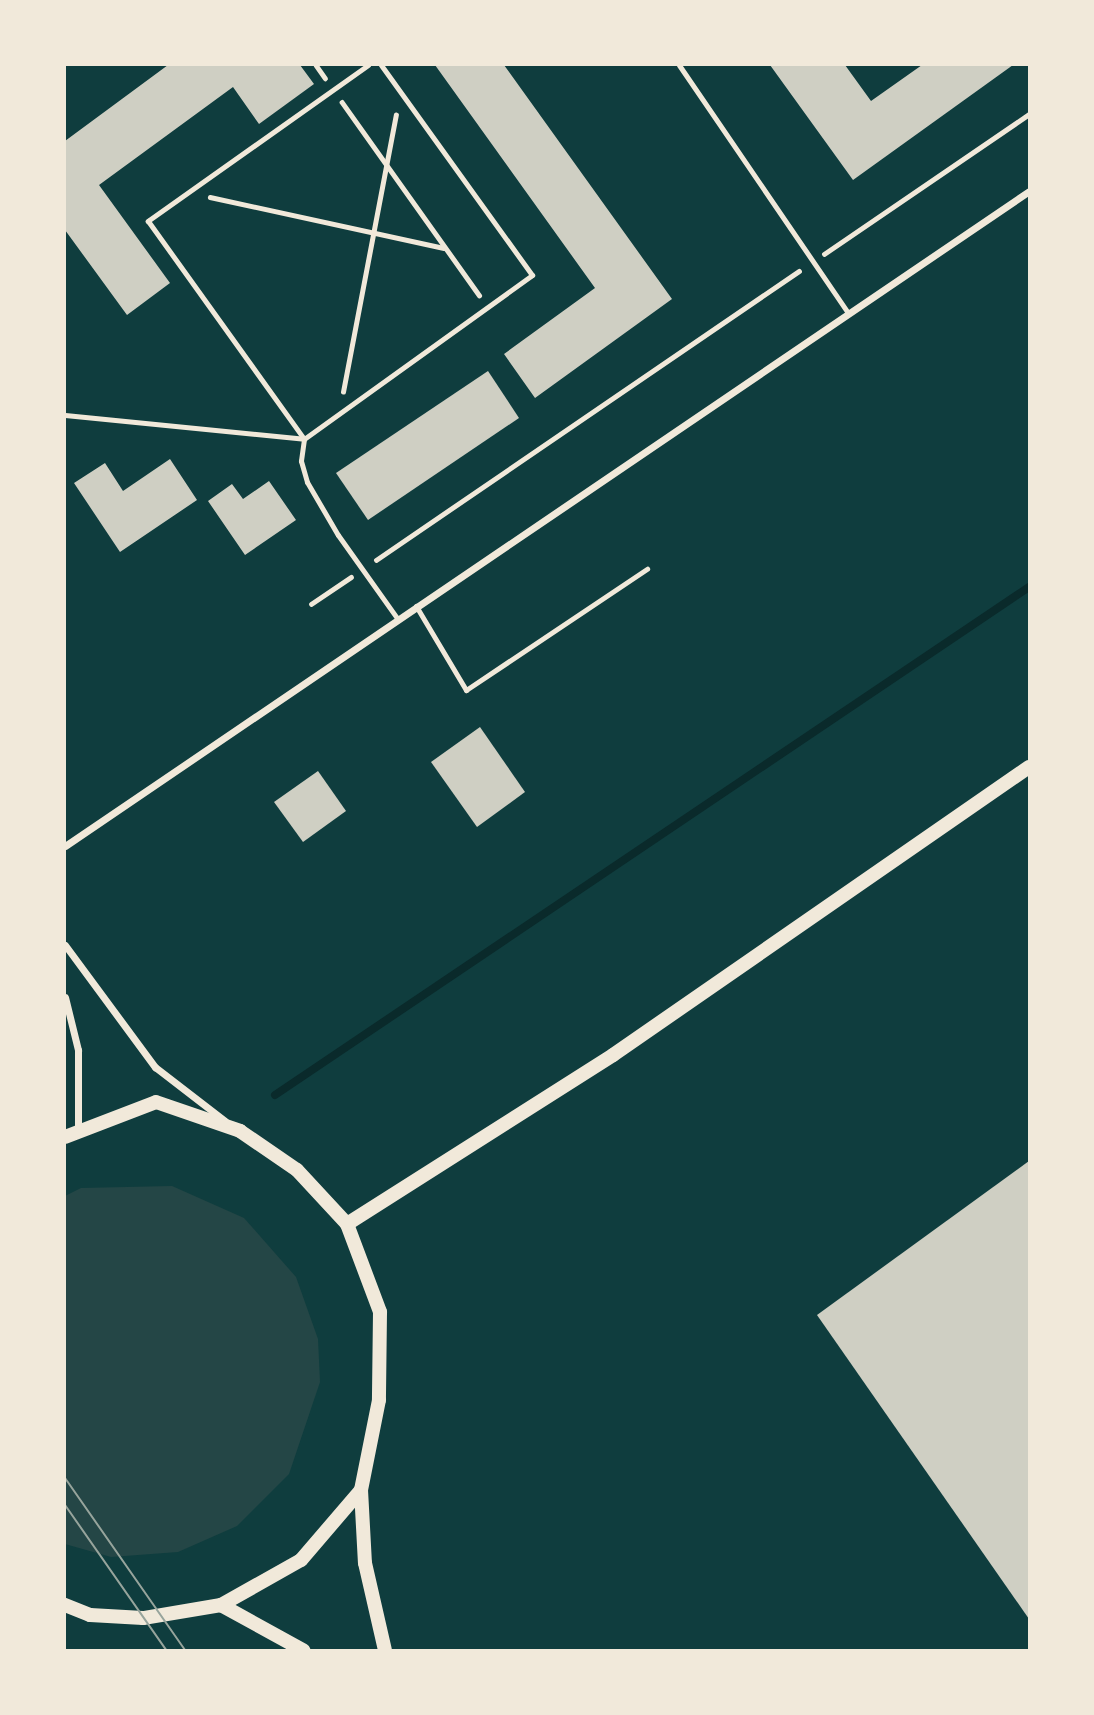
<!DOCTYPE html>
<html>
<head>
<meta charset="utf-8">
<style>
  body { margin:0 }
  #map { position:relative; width:1094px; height:1715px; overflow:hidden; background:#0f3d3e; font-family:Commissioner,sans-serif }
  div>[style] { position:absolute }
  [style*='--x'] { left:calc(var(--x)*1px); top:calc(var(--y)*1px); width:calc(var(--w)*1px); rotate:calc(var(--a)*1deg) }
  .green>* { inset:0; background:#244646 }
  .stream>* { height:8px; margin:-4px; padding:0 4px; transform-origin:4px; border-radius:4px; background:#0a2a2b }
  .building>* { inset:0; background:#cfcfc3 }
  .path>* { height:4.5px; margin:-2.25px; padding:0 2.25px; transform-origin:2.25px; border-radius:2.25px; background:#f1e9da }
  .service>* { height:5px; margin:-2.5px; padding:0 2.5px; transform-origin:2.5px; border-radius:2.5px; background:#f1e9da }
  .minor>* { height:7px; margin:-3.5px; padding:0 3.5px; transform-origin:3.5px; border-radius:3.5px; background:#f1e9da }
  .secondary>* { height:14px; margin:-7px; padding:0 7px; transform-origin:7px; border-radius:7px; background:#f1e9da }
  .tram>* { height:2px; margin:-1px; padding:0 1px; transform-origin:1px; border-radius:1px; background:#97a49c }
  span { translate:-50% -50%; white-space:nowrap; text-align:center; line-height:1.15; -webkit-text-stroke:6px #f1e9da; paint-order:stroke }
  .frame { position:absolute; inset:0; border:66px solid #f1e9da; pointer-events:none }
</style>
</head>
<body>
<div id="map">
  <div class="green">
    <i style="clip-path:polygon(172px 1186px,244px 1218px,296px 1277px,318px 1339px,320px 1382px,289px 1474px,237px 1526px,178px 1552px,111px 1557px,65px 1544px,65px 1196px,81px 1188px)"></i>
  </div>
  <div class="stream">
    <i style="--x:275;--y:1095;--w:909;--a:-33.97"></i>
  </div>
  <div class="building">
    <i style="clip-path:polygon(168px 65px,300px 65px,314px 84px,259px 124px,233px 87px,99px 185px,170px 283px,127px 315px,65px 230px,65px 141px)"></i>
    <i style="clip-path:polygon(435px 65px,504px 65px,672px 299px,535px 398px,504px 354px,595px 288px)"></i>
    <i style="clip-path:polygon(770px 65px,845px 65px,871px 101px,922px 65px,1013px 65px,853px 180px)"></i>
    <i style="clip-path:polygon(488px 371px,519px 418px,368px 520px,336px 473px)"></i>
    <i style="clip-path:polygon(170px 459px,197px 500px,120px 552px,74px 483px,105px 463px,123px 491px)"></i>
    <i style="clip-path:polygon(269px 481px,296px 520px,245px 555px,208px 501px,232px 484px,243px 499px)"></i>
    <i style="clip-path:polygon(480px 727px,525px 792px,477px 827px,431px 762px)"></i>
    <i style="clip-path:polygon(318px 771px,346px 811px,303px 842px,274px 802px)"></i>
    <i style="clip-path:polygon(1029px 1161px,1029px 1619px,817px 1315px)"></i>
  </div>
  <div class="path">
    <i style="--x:316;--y:65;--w:16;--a:55"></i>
    <i style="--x:342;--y:102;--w:237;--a:54.6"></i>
    <i style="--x:210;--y:197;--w:239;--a:12.3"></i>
    <i style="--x:824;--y:254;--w:248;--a:-34.3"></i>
    <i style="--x:343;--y:392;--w:282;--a:-79.2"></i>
    <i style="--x:376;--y:560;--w:512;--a:-34.34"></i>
    <i style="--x:311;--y:604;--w:48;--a:-34"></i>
  </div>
  <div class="service">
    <i style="--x:368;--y:65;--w:270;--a:144.7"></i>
    <i style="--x:148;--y:221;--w:268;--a:54.4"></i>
    <i style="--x:304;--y:439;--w:22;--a:98"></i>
    <i style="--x:301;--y:461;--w:22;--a:74"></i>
    <i style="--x:307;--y:482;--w:61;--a:59.7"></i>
    <i style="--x:338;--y:535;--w:102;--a:54.6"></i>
    <i style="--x:679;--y:65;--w:300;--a:55.7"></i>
    <i style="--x:65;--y:415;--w:240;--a:5.7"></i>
    <i style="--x:304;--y:439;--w:281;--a:-35.7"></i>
    <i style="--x:532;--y:275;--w:259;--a:-125.7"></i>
    <i style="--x:416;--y:606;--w:98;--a:59.2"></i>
    <i style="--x:466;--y:690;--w:218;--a:-33.8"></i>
  </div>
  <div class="minor">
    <i style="--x:65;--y:846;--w:1165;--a:-34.19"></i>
    <i style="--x:65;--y:945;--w:152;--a:53.6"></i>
    <i style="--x:155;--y:1067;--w:88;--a:37.6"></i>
    <i style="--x:65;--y:997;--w:55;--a:76.2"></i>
    <i style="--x:78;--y:1050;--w:79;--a:90"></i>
  </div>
  <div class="secondary">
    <i style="--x:65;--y:1137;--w:97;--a:-21"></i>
    <i style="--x:156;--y:1102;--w:89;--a:19"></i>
    <i style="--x:240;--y:1131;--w:69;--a:34.4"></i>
    <i style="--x:297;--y:1170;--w:74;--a:47.2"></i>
    <i style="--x:347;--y:1224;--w:94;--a:69.4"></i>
    <i style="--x:380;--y:1312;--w:88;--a:90.7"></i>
    <i style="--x:379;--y:1400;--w:92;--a:101.3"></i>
    <i style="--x:361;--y:1490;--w:92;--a:130.6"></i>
    <i style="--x:301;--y:1560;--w:92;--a:150.6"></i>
    <i style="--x:221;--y:1605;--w:79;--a:170.5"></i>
    <i style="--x:143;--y:1618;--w:53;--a:-176.8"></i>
    <i style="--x:90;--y:1615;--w:27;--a:-158"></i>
    <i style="--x:347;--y:1224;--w:315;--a:-32.4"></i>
    <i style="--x:613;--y:1055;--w:506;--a:-34.7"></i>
    <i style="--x:361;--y:1490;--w:73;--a:86.9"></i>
    <i style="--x:365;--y:1563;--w:89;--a:77.1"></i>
    <i style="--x:221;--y:1605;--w:94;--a:28.8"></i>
  </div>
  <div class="tram">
    <i style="--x:65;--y:1478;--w:210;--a:55.1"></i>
    <i style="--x:65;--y:1505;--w:177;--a:55.1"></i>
  </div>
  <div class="frame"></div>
</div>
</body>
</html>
